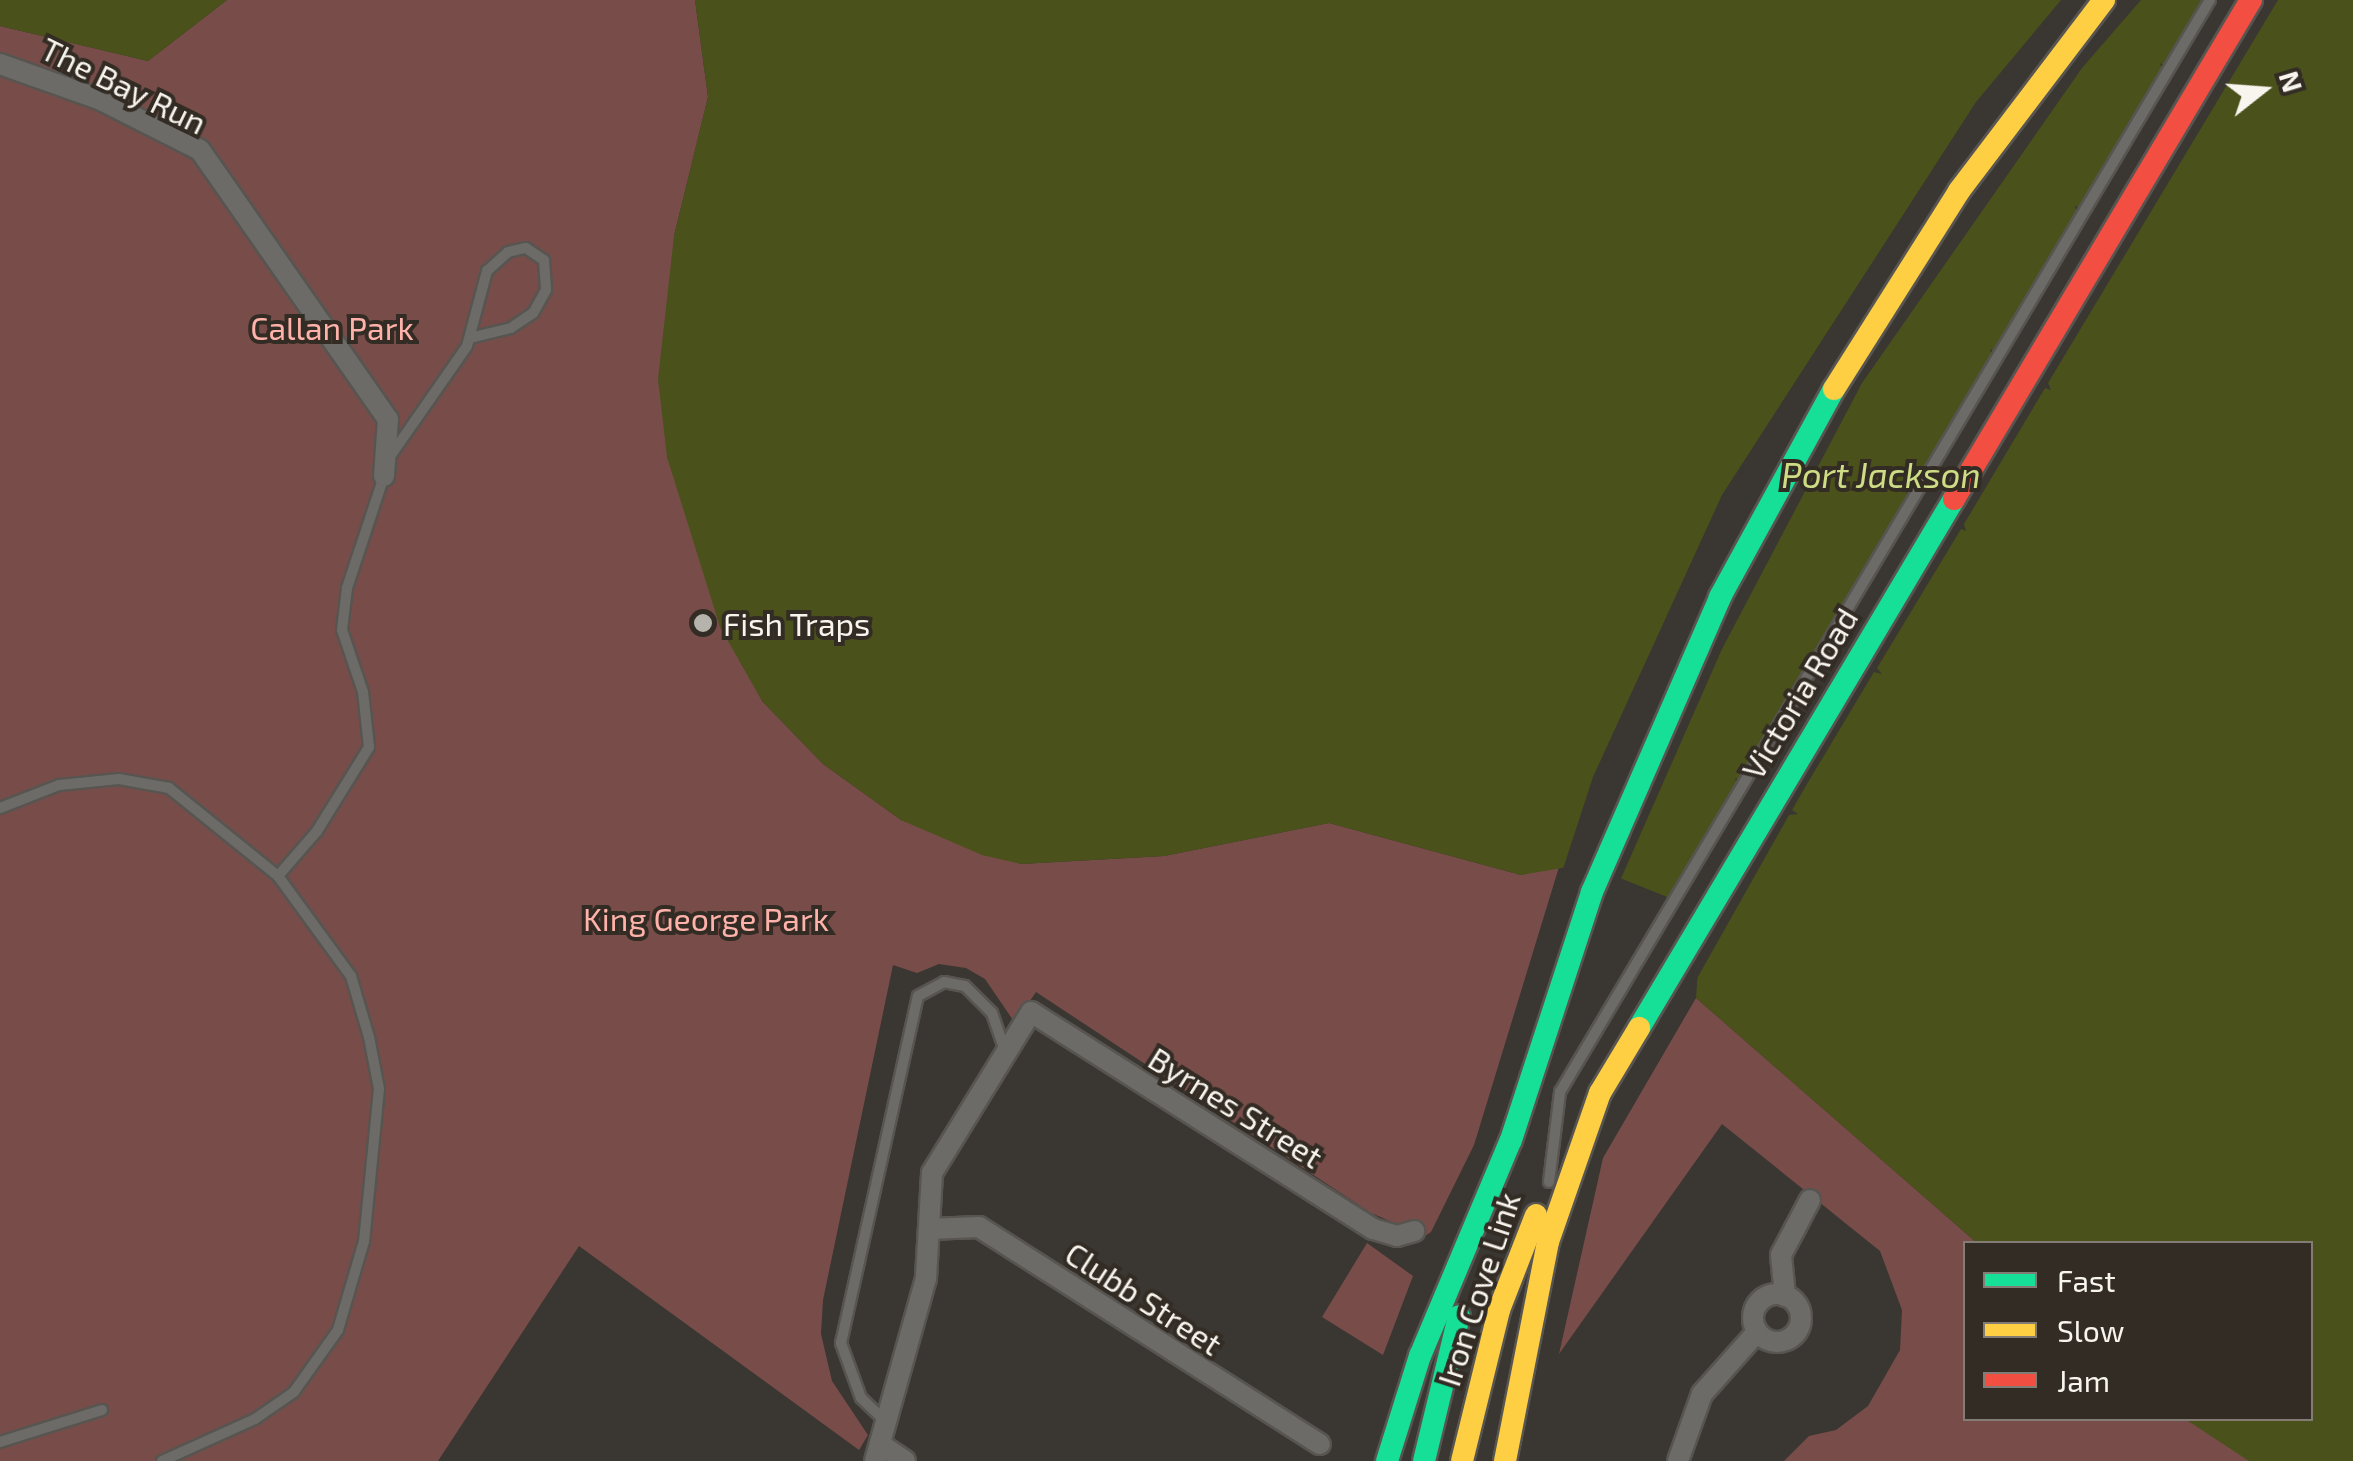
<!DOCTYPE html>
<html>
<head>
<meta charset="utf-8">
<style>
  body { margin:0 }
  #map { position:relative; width:2353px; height:1461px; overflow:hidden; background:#3a3632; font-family:"Exo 2",sans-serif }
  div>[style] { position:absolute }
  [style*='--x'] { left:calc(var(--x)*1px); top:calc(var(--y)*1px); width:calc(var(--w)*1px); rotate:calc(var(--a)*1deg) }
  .green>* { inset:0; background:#784d49 }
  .water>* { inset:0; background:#4a511a }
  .pier>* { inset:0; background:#3a3632 }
  .roads { filter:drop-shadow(2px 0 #585551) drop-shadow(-2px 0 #585551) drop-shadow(0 2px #585551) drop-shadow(0 -2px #585551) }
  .lane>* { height:10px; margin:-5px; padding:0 5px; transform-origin:5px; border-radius:5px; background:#6d6b68 }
  .street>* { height:20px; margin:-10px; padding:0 10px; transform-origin:10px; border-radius:10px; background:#6d6b68 }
  .street>.ring { margin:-10px; padding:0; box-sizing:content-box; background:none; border:20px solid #6d6b68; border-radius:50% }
  .fast>* { height:22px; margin:-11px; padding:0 11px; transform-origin:11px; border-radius:11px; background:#16e098 }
  .slow>* { height:22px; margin:-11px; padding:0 11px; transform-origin:11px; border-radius:11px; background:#ffcf43 }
  .jam>* { height:22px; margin:-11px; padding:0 11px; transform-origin:11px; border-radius:11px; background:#f24e42 }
  .dots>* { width:28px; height:28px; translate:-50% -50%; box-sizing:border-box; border:5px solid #332c24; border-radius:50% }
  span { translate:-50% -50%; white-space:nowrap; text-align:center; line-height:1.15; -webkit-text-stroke:8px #332c24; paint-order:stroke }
  .street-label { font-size:32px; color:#f8f4ee }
  .park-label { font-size:32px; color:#feb2aa }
  .poi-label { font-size:32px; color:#f8f4ee }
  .left { translate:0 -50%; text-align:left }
  .water-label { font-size:35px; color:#cedd85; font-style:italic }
  .legend { position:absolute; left:1963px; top:1241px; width:350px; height:180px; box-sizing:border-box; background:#332c24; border:2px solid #827c75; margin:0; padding:12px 18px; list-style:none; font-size:30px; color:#f8f4ee }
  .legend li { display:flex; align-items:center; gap:20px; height:50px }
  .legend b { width:50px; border:2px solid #827c75 }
  .north { position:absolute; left:2213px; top:40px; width:100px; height:100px; -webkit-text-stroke:8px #332c24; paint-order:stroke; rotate:73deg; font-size:28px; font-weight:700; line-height:40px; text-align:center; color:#f8f4ee }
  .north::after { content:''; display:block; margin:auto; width:35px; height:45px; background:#f8f4ee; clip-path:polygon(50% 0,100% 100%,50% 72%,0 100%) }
</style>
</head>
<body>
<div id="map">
  <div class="green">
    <i style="clip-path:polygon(227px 0,695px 0,708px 97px,674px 236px,667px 457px,762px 701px,823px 764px,901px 820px,1021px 864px,1164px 856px,1329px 823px,1521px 875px,1559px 867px,1474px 1145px,1431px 1232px,1425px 1236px,1371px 1213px,1036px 992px,1015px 1023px,985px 979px,966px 968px,939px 964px,917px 973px,893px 965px,823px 1300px,821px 1334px,832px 1381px,868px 1435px,859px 1450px,579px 1246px,438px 1461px,0 1461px,0 26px,148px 61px)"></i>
    <i style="clip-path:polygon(1696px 998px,1977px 1243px,1966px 1244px,1966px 1418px,2185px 1419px,2214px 1432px,2249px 1461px,1784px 1461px,1809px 1436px,1836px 1430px,1868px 1406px,1900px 1350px,1902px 1310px,1880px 1251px,1722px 1124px,1559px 1354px,1603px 1158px)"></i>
    <i style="clip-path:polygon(1367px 1243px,1413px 1276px,1383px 1355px,1322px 1317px)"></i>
  </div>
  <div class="water">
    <i style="clip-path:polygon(0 0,227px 0,148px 61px,0 26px)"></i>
    <i style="clip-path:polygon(695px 0,2353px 0,2353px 1461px,2249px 1461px,2185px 1419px,2310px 1418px,2310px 1244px,1977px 1243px,1696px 998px,1702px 911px,1585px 864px,1521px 875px,1329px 823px,1164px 856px,1021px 864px,982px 855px,901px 820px,823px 764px,762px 701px,720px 627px,667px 457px,658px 379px,674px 236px,708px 97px)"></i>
  </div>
  <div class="pier">
    <i style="clip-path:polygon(2061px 0,2141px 0,2082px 68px,1862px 383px,1722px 649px,1619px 883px,1584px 869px,1562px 872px,1593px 777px,1722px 495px,1976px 102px)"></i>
    <i style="clip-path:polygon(2204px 0,2278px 0,2048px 383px,2051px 390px,2045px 388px,1964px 524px,1966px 531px,1961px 529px,1877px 668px,1882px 674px,1874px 672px,1804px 789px,1792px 810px,1798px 814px,1789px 815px,1691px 989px,1697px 914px,1667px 902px,1737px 785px,1735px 778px,1740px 780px,1908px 498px,1906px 491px,1911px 493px,1992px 357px,1990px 349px,1995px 352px,2077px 213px,2075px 206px,2080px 208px,2162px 70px,2160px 63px,2165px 66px)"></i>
  </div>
  <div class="roads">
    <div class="lane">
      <i style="--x:389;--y:458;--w:136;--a:-55.1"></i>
      <i style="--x:467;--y:346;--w:78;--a:-75.1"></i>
      <i style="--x:487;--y:271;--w:28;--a:-42"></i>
      <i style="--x:508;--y:252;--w:18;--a:-13"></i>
      <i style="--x:526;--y:248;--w:22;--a:34"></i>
      <i style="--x:544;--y:260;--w:30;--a:86"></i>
      <i style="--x:546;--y:290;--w:26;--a:119"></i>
      <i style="--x:533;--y:313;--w:27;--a:146"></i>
      <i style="--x:511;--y:328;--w:42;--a:166.3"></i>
      <i style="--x:0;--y:808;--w:63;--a:-21.3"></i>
      <i style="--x:59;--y:785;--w:60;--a:-5.7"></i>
      <i style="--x:119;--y:779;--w:51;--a:10.2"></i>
      <i style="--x:169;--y:788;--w:140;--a:38.9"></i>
      <i style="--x:278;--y:876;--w:124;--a:53.9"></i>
      <i style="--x:351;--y:976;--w:64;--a:73.6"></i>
      <i style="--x:369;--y:1037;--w:53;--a:79.1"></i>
      <i style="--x:379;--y:1089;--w:153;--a:95.6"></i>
      <i style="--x:364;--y:1241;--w:93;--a:106.3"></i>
      <i style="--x:338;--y:1330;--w:76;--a:125.4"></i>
      <i style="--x:294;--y:1392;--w:47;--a:145.3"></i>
      <i style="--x:255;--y:1419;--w:102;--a:155.7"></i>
      <i style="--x:278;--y:876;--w:60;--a:-49.1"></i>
      <i style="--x:317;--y:831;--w:99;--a:-58.2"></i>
      <i style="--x:369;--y:747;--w:55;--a:-96.2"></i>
      <i style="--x:363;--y:692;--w:65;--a:-108.7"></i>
      <i style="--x:342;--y:630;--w:42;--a:-83.2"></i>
      <i style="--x:347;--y:588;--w:118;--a:-71.7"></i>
      <i style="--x:1549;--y:1182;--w:91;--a:-83"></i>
      <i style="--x:1560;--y:1092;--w:1271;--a:-59.24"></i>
      <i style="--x:885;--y:1421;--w:33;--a:-136"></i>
      <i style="--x:861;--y:1398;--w:59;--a:-110"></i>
      <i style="--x:841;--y:1343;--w:355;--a:-77.5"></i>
      <i style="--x:918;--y:996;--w:30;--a:-28"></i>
      <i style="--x:944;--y:982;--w:21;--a:11"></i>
      <i style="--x:965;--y:986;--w:38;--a:45"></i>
      <i style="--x:992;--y:1013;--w:39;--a:71"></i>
      <i style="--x:0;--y:1442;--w:107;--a:-17.4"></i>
    </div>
    <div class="street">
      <i style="--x:0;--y:64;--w:107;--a:19.6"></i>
      <i style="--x:101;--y:100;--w:111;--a:26.8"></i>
      <i style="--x:200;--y:150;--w:328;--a:55.1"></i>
      <i style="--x:388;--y:419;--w:57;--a:94"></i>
      <i style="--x:930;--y:1229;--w:49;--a:-2.3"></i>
      <i style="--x:979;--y:1227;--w:404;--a:32.5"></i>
      <i class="ring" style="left:1753px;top:1294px;width:28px;height:28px"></i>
      <i style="--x:1785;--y:1296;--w:41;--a:-95.6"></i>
      <i style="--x:1781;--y:1255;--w:62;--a:-62.2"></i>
      <i style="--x:880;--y:1444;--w:30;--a:34"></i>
      <i style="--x:875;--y:1461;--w:190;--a:-74.4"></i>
      <i style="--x:926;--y:1278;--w:105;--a:-86.7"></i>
      <i style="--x:932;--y:1173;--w:189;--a:-58.4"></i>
      <i style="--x:1031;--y:1012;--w:405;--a:32.4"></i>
      <i style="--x:1373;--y:1229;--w:25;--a:16"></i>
      <i style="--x:1397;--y:1236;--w:18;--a:-16"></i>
      <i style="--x:1678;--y:1461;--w:71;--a:-70.3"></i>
      <i style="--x:1702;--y:1394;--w:83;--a:-48.4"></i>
    </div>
    <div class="fast">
      <i style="--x:1639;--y:1028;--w:616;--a:-59.23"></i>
      <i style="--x:1387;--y:1461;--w:110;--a:-72.6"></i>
      <i style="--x:1420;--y:1356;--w:234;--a:-67.2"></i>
      <i style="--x:1511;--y:1140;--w:261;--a:-71.9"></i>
      <i style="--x:1592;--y:892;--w:322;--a:-66.5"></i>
      <i style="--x:1720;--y:597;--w:237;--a:-61.3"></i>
      <i style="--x:1424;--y:1461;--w:149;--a:-76.4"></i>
    </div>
    <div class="slow">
      <i style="--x:1834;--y:389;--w:234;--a:-57.7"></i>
      <i style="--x:1959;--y:191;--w:240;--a:-52.8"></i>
      <i style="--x:1462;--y:1461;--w:155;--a:-76.2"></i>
      <i style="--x:1499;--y:1310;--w:102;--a:-68.7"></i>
      <i style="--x:1505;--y:1461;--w:223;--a:-78.9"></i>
      <i style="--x:1548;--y:1242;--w:158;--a:-70.8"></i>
      <i style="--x:1600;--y:1093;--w:76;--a:-59"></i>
    </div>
    <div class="jam">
      <i style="--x:1954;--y:499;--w:581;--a:-59.24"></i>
    </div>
  </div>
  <div class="dots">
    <i style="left:703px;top:623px;background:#b6b2ac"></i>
  </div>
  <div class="street-label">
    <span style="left:124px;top:85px;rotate:26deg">The Bay Run</span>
    <span style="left:1799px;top:693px;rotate:-59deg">Victoria Road</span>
    <span style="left:1236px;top:1107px;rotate:32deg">Byrnes Street</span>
    <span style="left:1478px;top:1289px;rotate:-72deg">Iron Cove Link</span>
    <span style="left:1144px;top:1298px;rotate:33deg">Clubb Street</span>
  </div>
  <div class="park-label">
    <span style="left:332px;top:327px">Callan Park</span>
    <span style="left:706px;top:918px">King George Park</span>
  </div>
  <div class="poi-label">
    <span class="left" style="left:723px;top:623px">Fish Traps</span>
  </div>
  <div class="water-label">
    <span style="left:1881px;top:474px">Port Jackson</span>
  </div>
  <ul class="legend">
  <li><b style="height:12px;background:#16e098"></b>Fast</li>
  <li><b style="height:12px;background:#ffcf43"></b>Slow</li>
  <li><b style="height:12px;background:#f24e42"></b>Jam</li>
  </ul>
  <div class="north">N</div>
</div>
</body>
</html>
